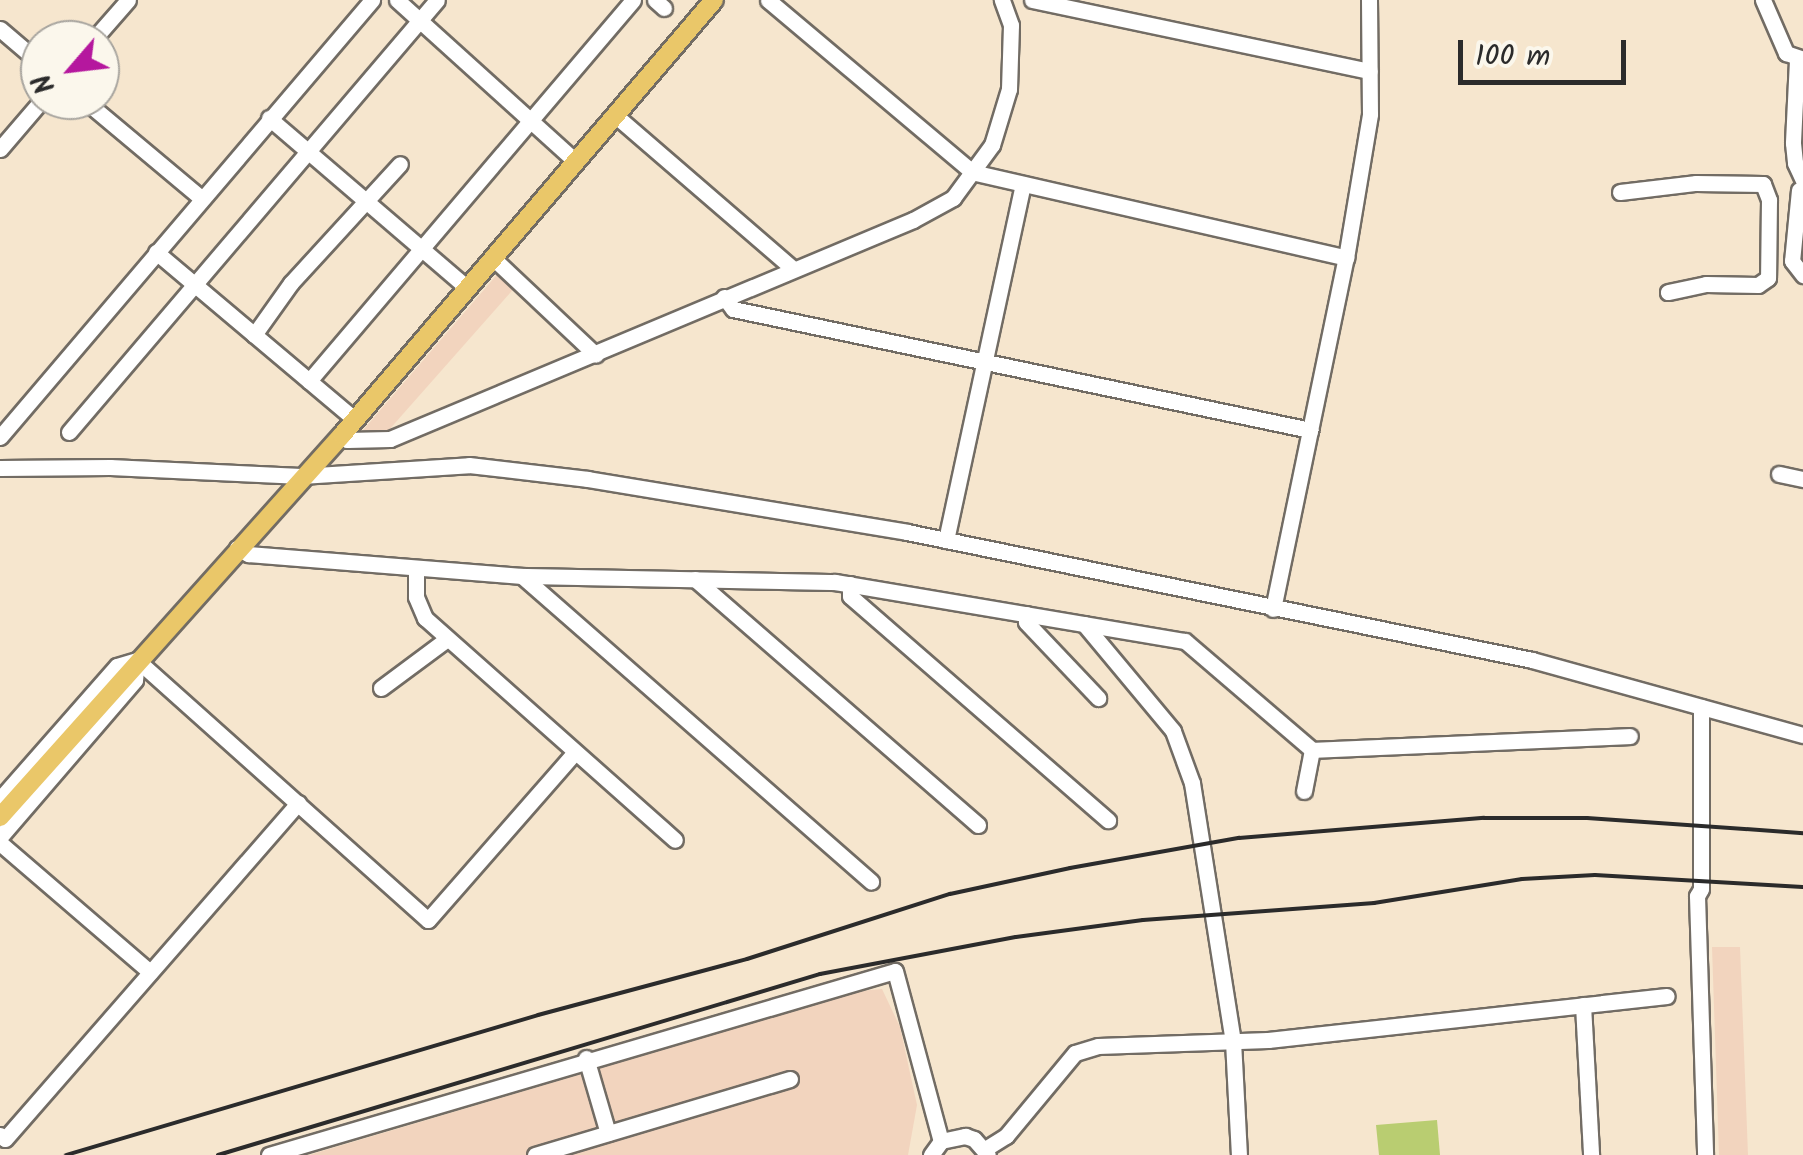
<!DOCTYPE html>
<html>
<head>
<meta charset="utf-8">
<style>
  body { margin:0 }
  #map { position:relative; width:1803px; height:1155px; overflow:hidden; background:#f6e6ce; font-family:Kalam,sans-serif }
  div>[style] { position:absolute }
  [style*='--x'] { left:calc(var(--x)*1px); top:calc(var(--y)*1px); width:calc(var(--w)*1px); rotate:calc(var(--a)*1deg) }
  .built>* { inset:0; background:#f2d4be }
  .green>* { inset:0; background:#b9cd71 }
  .roads { filter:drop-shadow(2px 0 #726c64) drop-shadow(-2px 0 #726c64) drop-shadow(0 2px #726c64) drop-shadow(0 -2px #726c64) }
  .minor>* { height:15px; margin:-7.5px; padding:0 7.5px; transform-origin:7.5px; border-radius:7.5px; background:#fff }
  .major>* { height:18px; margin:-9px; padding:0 9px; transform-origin:9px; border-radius:9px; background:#eac769 }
  .rail>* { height:4px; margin:-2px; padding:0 2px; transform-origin:2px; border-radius:2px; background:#2b2b2b }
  span { translate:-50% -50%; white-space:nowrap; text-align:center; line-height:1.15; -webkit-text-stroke:8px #fbf7ec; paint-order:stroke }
  .north { position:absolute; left:20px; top:20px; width:100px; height:100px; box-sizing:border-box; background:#fbf7ec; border:2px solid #a8a59f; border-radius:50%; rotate:242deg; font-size:28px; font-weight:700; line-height:40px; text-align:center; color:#2b2b2b }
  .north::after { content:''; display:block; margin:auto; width:35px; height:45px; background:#b5179e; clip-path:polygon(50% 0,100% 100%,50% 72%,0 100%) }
  .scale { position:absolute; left:1458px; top:40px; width:168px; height:45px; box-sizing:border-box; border:5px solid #2b2b2b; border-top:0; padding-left:12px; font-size:30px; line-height:35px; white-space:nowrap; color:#2b2b2b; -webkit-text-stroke:8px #fbf7ec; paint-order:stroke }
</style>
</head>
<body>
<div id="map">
  <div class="built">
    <i style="clip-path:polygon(501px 270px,517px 285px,388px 431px,358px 436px)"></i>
    <i style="clip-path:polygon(1712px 947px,1740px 947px,1748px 1155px,1719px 1155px)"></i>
    <i style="clip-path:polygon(882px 989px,900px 1027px,917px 1105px,908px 1155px,309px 1155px,860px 991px)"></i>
  </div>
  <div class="green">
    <i style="clip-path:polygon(1437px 1120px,1440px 1155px,1379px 1155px,1376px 1125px)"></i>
  </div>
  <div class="roads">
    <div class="minor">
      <i style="--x:397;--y:0;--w:241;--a:42.1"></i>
      <i style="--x:655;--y:0;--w:12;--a:42"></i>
      <i style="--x:768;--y:0;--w:267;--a:40.1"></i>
      <i style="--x:972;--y:172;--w:384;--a:12.9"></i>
      <i style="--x:1032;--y:0;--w:345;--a:11.9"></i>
      <i style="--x:1763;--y:0;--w:58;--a:66.5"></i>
      <i style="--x:1786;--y:53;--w:18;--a:19"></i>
      <i style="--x:0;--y:29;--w:52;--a:40.4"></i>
      <i style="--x:93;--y:40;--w:53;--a:-48.8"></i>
      <i style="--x:1797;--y:60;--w:83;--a:92.8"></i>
      <i style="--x:1793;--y:143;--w:20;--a:84"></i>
      <i style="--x:1795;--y:163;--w:19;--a:65"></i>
      <i style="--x:84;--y:100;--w:153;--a:39.9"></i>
      <i style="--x:616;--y:116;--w:234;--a:40.8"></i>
      <i style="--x:269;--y:118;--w:261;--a:40.6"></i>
      <i style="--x:0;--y:149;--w:65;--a:-49.4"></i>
      <i style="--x:1799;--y:190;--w:71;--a:95.6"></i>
      <i style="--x:1792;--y:261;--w:18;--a:52"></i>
      <i style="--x:1620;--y:192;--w:77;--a:-6.8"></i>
      <i style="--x:1696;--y:183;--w:67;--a:0.9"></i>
      <i style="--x:1763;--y:184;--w:17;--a:69"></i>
      <i style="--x:1769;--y:200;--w:78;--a:90.7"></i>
      <i style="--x:1768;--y:278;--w:12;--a:145"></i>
      <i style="--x:1758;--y:285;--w:52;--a:-178.9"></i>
      <i style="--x:1706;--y:284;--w:39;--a:168"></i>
      <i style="--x:156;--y:252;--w:258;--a:40.1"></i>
      <i style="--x:493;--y:258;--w:141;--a:43.3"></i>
      <i style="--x:724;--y:297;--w:15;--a:53"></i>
      <i style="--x:733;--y:309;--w:590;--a:11.84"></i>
      <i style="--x:254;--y:335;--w:64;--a:-54.6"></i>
      <i style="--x:291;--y:283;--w:161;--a:-47.5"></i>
      <i style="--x:309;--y:381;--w:500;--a:-49.62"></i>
      <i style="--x:69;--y:432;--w:567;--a:-49.57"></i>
      <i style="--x:342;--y:435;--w:7;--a:45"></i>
      <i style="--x:347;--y:440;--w:43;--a:-1.3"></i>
      <i style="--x:390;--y:439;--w:567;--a:-22.72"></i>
      <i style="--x:913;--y:220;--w:46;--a:-28.8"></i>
      <i style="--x:953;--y:198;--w:66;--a:-53.7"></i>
      <i style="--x:992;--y:145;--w:59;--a:-73.1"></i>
      <i style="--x:1009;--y:89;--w:64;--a:-88.2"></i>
      <i style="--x:1011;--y:25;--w:27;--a:-110"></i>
      <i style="--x:0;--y:437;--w:574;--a:-49.59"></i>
      <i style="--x:0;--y:468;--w:110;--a:-0.5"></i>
      <i style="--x:110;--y:467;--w:191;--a:2.7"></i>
      <i style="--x:301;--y:476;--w:168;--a:-3.7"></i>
      <i style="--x:469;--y:465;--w:120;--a:6.7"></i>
      <i style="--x:588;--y:479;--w:323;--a:9.4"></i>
      <i style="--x:907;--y:532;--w:638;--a:11.57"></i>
      <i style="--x:1532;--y:660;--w:281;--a:15.5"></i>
      <i style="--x:1779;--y:474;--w:25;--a:12"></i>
      <i style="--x:946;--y:540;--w:364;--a:-77.8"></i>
      <i style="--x:237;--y:548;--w:13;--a:29"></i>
      <i style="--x:248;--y:554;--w:275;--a:4.6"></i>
      <i style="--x:522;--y:576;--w:313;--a:1.1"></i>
      <i style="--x:835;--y:582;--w:355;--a:9.6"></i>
      <i style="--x:1185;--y:641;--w:167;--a:40.6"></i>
      <i style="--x:1312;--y:750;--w:318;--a:-2.5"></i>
      <i style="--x:416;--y:568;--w:29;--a:90"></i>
      <i style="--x:416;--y:597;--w:23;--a:67"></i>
      <i style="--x:425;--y:618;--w:334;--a:41.6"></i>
      <i style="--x:522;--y:576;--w:464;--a:41.2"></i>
      <i style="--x:695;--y:579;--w:375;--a:41"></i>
      <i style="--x:850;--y:584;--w:12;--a:90"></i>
      <i style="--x:850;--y:596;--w:342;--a:41"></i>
      <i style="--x:1273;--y:609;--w:359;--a:-78.3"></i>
      <i style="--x:1346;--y:258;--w:146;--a:-80.5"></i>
      <i style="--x:1370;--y:114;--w:114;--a:-90.5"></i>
      <i style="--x:1026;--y:614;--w:8;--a:90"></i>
      <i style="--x:1026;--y:622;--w:105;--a:46.5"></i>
      <i style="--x:1084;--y:624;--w:139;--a:50.2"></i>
      <i style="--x:1173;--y:731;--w:55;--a:69.9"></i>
      <i style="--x:1192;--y:783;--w:261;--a:81"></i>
      <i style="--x:1233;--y:1041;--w:114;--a:87"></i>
      <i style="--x:137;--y:660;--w:390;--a:41.8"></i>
      <i style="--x:428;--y:920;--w:222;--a:-48.8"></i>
      <i style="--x:381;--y:688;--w:82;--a:-36.6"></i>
      <i style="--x:1701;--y:707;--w:182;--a:90"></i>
      <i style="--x:1701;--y:889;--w:8;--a:120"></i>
      <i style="--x:1697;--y:896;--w:259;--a:88.2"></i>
      <i style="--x:1304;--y:791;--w:42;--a:-79"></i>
      <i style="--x:0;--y:799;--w:177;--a:-48.7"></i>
      <i style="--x:117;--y:666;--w:21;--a:-17"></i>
      <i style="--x:0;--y:837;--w:207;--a:-49.3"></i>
      <i style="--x:135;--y:680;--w:20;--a:-84"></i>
      <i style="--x:0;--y:843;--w:198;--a:40.7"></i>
      <i style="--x:1583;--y:1005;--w:150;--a:86.9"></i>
      <i style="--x:586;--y:1058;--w:78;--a:73.7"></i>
      <i style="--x:0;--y:1135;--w:6;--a:39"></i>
      <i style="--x:5;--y:1139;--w:446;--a:-48.9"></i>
      <i style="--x:985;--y:1149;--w:25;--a:-32"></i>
      <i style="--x:1006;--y:1136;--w:108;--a:-50.3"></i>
      <i style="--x:1075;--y:1053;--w:24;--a:-17"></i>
      <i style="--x:1098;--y:1046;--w:170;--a:-2"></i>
      <i style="--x:1268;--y:1040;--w:401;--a:-6.3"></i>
      <i style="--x:269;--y:1155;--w:652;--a:-16.38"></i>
      <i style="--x:895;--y:971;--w:176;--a:74.9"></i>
      <i style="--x:535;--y:1155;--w:266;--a:-16.6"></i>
      <i style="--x:931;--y:1155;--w:17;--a:-54"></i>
      <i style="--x:941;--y:1141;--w:25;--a:-12"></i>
      <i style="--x:965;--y:1136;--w:9;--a:18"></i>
      <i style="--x:974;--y:1139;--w:21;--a:49"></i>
    </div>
    <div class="major">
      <i style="--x:0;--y:817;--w:513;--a:-48.16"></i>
      <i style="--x:342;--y:435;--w:572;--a:-49.46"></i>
    </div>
  </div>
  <div class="rail">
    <i style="--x:66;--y:1155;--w:492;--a:-16.5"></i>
    <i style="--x:538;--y:1015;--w:216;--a:-15"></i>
    <i style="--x:747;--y:959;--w:213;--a:-17.8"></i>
    <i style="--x:950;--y:894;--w:123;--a:-12.2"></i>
    <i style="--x:1070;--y:868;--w:172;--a:-10.1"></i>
    <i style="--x:1239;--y:838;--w:246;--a:-4.7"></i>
    <i style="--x:1484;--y:818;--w:103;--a:0"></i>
    <i style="--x:1587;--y:818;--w:217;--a:4"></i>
    <i style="--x:218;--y:1155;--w:629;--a:-16.73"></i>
    <i style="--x:820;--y:974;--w:199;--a:-10.7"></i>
    <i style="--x:1016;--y:937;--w:128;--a:-7.6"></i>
    <i style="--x:1143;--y:920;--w:232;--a:-4.2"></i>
    <i style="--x:1374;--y:903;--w:150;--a:-9.2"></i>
    <i style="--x:1522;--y:879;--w:73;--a:-3.1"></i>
    <i style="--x:1595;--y:875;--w:208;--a:3.3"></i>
  </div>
  <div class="north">N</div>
  <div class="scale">100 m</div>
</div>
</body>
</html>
